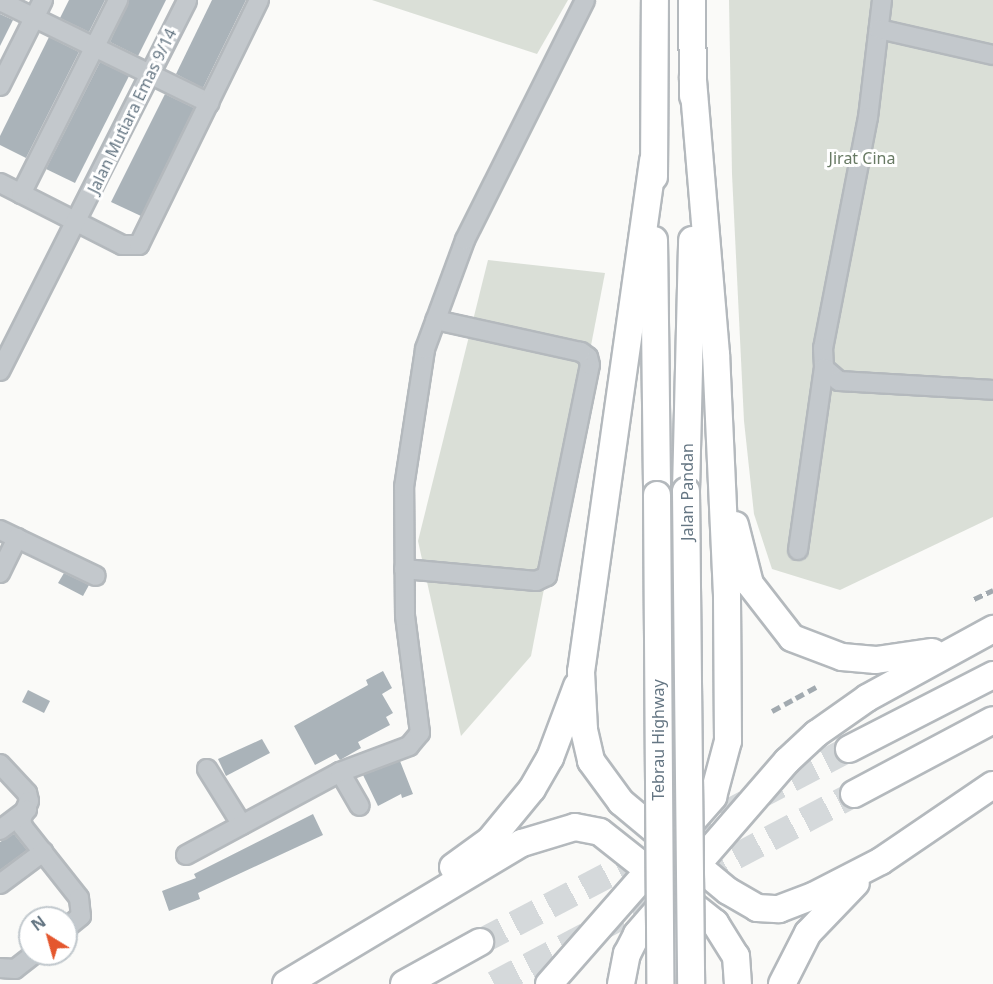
<!DOCTYPE html>
<html>
<head>
<meta charset="utf-8">
<style>
  body { margin:0 }
  #map { position:relative; width:993px; height:984px; overflow:hidden; background:#fafaf8; font-family:"Noto Sans",sans-serif }
  div>[style] { position:absolute }
  [style*='--x'] { left:calc(var(--x)*1px); top:calc(var(--y)*1px); width:calc(var(--w)*1px); rotate:calc(var(--a)*1deg) }
  .green>* { inset:0; background:#dadfd7 }
  .building>* { inset:0; background:#aab3b9 }
  .highway-tunnel>* { height:26px; margin-top:-13px; transform-origin:0; background:repeating-linear-gradient(90deg,#d5d9db 0 26px,transparent 0 39px) }
  .roads { filter:drop-shadow(2px 0 #b4b9bd) drop-shadow(-2px 0 #b4b9bd) drop-shadow(0 2px #b4b9bd) drop-shadow(0 -2px #b4b9bd) }
  .minor>* { height:18px; margin:-9px; padding:0 9px; transform-origin:9px; border-radius:9px; background:#c3c8cc }
  .highway>* { height:26px; margin:-13px; padding:0 13px; transform-origin:13px; border-radius:13px; background:#fff }
  .rail>* { height:4.5px; margin-top:-2.25px; transform-origin:0; background:repeating-linear-gradient(90deg,#a2aab0 0 9px,transparent 0 13.5px) }
  .bridges { filter:drop-shadow(2px 0 #b4b9bd) drop-shadow(-2px 0 #b4b9bd) drop-shadow(0 2px #b4b9bd) drop-shadow(0 -2px #b4b9bd) }
  .highway-bridge>* { height:26px; margin:-13px; padding:0 13px; transform-origin:13px; border-radius:13px; background:#fff }
  span { translate:-50% -50%; white-space:nowrap; text-align:center; line-height:1.15; -webkit-text-stroke:6px #fff; paint-order:stroke }
  .street-label { font-size:16px; color:#657683 }
  .park-label { font-size:16px; color:#687a64 }
  .north { position:absolute; left:18px; top:906px; width:60px; height:60px; box-sizing:border-box; background:#fff; border:2px solid #c1c8cd; border-radius:50%; rotate:323deg; font-size:16px; font-weight:700; line-height:24px; text-align:center; color:#657683 }
  .north::after { content:''; display:block; margin:auto; width:21px; height:27px; background:#e4572e; clip-path:polygon(50% 0,100% 100%,50% 72%,0 100%) }
</style>
</head>
<body>
<div id="map">
  <div class="green">
    <i style="clip-path:polygon(372px 0,568px 0,537px 54px)"></i>
    <i style="clip-path:polygon(729px 0,993px 0,993px 517px,840px 590px,772px 569px,754px 514px,744px 421px,732px 174px)"></i>
    <i style="clip-path:polygon(488px 260px,605px 273px,531px 656px,461px 736px,418px 541px)"></i>
  </div>
  <div class="building">
    <i style="clip-path:polygon(69px 0,105px 0,89px 32px,60px 18px)"></i>
    <i style="clip-path:polygon(129px 0,166px 0,138px 56px,110px 42px)"></i>
    <i style="clip-path:polygon(212px 0,246px 0,203px 88px,176px 74px)"></i>
    <i style="clip-path:polygon(0 14px,13px 20px,0 46px)"></i>
    <i style="clip-path:polygon(49px 37px,79px 52px,26px 158px,0 145px,0 136px)"></i>
    <i style="clip-path:polygon(100px 62px,129px 76px,75px 183px,46px 169px)"></i>
    <i style="clip-path:polygon(165px 94px,194px 108px,141px 216px,111px 202px)"></i>
    <i style="clip-path:polygon(64px 573px,89px 585px,83px 596px,58px 583px)"></i>
    <i style="clip-path:polygon(383px 671px,392px 688px,382px 694px,393px 713px,386px 717px,390px 725px,358px 742px,361px 748px,340px 760px,336px 754px,315px 765px,294px 726px,368px 685px,366px 680px)"></i>
    <i style="clip-path:polygon(28px 690px,50px 701px,44px 713px,22px 702px)"></i>
    <i style="clip-path:polygon(262px 739px,270px 753px,226px 776px,218px 759px)"></i>
    <i style="clip-path:polygon(400px 761px,413px 794px,402px 798px,401px 794px,378px 806px,363px 775px)"></i>
    <i style="clip-path:polygon(313px 814px,323px 835px,198px 893px,200px 899px,169px 911px,162px 891px,196px 878px,194px 874px)"></i>
    <i style="clip-path:polygon(14px 834px,27px 850px,0 870px,0 842px)"></i>
  </div>
  <div class="highway-tunnel">
    <i style="--x:480;--y:942;--w:416;--a:-27.6"></i>
    <i style="--x:494;--y:984;--w:407;--a:-27.8"></i>
  </div>
  <div class="roads">
    <div class="minor">
      <i style="--x:882;--y:0;--w:118;--a:96.8"></i>
      <i style="--x:868;--y:117;--w:235;--a:101"></i>
      <i style="--x:823;--y:348;--w:20;--a:87"></i>
      <i style="--x:824;--y:368;--w:20;--a:41"></i>
      <i style="--x:839;--y:381;--w:154;--a:3.3"></i>
      <i style="--x:0;--y:1;--w:233;--a:26"></i>
      <i style="--x:879;--y:29;--w:117;--a:12.8"></i>
      <i style="--x:0;--y:86;--w:96;--a:-63.4"></i>
      <i style="--x:0;--y:183;--w:137;--a:26.9"></i>
      <i style="--x:122;--y:245;--w:17;--a:0"></i>
      <i style="--x:139;--y:245;--w:273;--a:-63.9"></i>
      <i style="--x:21;--y:194;--w:217;--a:-63.4"></i>
      <i style="--x:0;--y:371;--w:415;--a:-63.2"></i>
      <i style="--x:0;--y:530;--w:106;--a:25.6"></i>
      <i style="--x:798;--y:550;--w:184;--a:-81.9"></i>
      <i style="--x:404;--y:569;--w:133;--a:5.2"></i>
      <i style="--x:536;--y:581;--w:12;--a:-24"></i>
      <i style="--x:547;--y:576;--w:215;--a:-78.5"></i>
      <i style="--x:590;--y:365;--w:8;--a:-104"></i>
      <i style="--x:588;--y:357;--w:9;--a:-144"></i>
      <i style="--x:581;--y:352;--w:149;--a:-167.6"></i>
      <i style="--x:0;--y:573;--w:39;--a:-64"></i>
      <i style="--x:0;--y:764;--w:40;--a:47"></i>
      <i style="--x:27;--y:793;--w:8;--a:76"></i>
      <i style="--x:29;--y:801;--w:21;--a:113"></i>
      <i style="--x:21;--y:820;--w:7;--a:74"></i>
      <i style="--x:23;--y:827;--w:90;--a:51.7"></i>
      <i style="--x:79;--y:898;--w:18;--a:84"></i>
      <i style="--x:81;--y:916;--w:19;--a:141"></i>
      <i style="--x:207;--y:769;--w:66;--a:58"></i>
      <i style="--x:340;--y:772;--w:39;--a:60"></i>
      <i style="--x:0;--y:830;--w:34;--a:-37"></i>
      <i style="--x:186;--y:855;--w:175;--a:-28.3"></i>
      <i style="--x:340;--y:772;--w:74;--a:-20.6"></i>
      <i style="--x:409;--y:746;--w:17;--a:-50"></i>
      <i style="--x:420;--y:733;--w:118;--a:-97.3"></i>
      <i style="--x:405;--y:616;--w:129;--a:-90.4"></i>
      <i style="--x:404;--y:487;--w:140;--a:-81.3"></i>
      <i style="--x:425;--y:349;--w:116;--a:-69.8"></i>
      <i style="--x:465;--y:240;--w:268;--a:-63.4"></i>
      <i style="--x:0;--y:884;--w:54;--a:-36.7"></i>
      <i style="--x:0;--y:968;--w:15;--a:4"></i>
      <i style="--x:15;--y:969;--w:24;--a:-38"></i>
    </div>
    <div class="highway">
      <i style="--x:692;--y:0;--w:96;--a:89.4"></i>
      <i style="--x:653;--y:161;--w:516;--a:98.02"></i>
      <i style="--x:581;--y:672;--w:58;--a:87"></i>
      <i style="--x:584;--y:730;--w:32;--a:77"></i>
      <i style="--x:591;--y:761;--w:51;--a:53.8"></i>
      <i style="--x:621;--y:802;--w:139;--a:39.8"></i>
      <i style="--x:728;--y:891;--w:34;--a:30"></i>
      <i style="--x:757;--y:908;--w:22;--a:3"></i>
      <i style="--x:779;--y:909;--w:36;--a:-21"></i>
      <i style="--x:813;--y:896;--w:76;--a:-27.2"></i>
      <i style="--x:881;--y:861;--w:135;--a:-34.2"></i>
      <i style="--x:654;--y:177;--w:177;--a:-89.7"></i>
      <i style="--x:654;--y:240;--w:255;--a:89.3"></i>
      <i style="--x:686;--y:491;--w:251;--a:-88.6"></i>
      <i style="--x:735;--y:525;--w:61;--a:75.7"></i>
      <i style="--x:750;--y:584;--w:68;--a:52.1"></i>
      <i style="--x:792;--y:638;--w:53;--a:20.8"></i>
      <i style="--x:842;--y:657;--w:34;--a:5"></i>
      <i style="--x:876;--y:660;--w:57;--a:-8.1"></i>
      <i style="--x:849;--y:749;--w:162;--a:-27.2"></i>
      <i style="--x:854;--y:794;--w:157;--a:-28"></i>
      <i style="--x:453;--y:867;--w:46;--a:-36.1"></i>
      <i style="--x:490;--y:840;--w:66;--a:-50.5"></i>
      <i style="--x:532;--y:789;--w:36;--a:-60"></i>
      <i style="--x:550;--y:758;--w:77;--a:-69.4"></i>
      <i style="--x:286;--y:984;--w:275;--a:-30.9"></i>
      <i style="--x:522;--y:843;--w:55;--a:-16.8"></i>
      <i style="--x:575;--y:827;--w:25;--a:11"></i>
      <i style="--x:600;--y:832;--w:147;--a:38.4"></i>
      <i style="--x:715;--y:923;--w:39;--a:58"></i>
      <i style="--x:736;--y:956;--w:28;--a:86"></i>
      <i style="--x:404;--y:984;--w:87;--a:-28.9"></i>
      <i style="--x:549;--y:984;--w:249;--a:-48.7"></i>
      <i style="--x:713;--y:797;--w:58;--a:-75"></i>
      <i style="--x:728;--y:741;--w:146;--a:-90.4"></i>
      <i style="--x:727;--y:595;--w:241;--a:-92.6"></i>
      <i style="--x:716;--y:354;--w:276;--a:-94.8"></i>
      <i style="--x:621;--y:984;--w:31;--a:-79"></i>
      <i style="--x:627;--y:954;--w:22;--a:-63"></i>
      <i style="--x:637;--y:934;--w:229;--a:-49.1"></i>
      <i style="--x:787;--y:761;--w:40;--a:-43"></i>
      <i style="--x:816;--y:734;--w:62;--a:-35.2"></i>
      <i style="--x:867;--y:698;--w:144;--a:-28.7"></i>
      <i style="--x:782;--y:984;--w:57;--a:-63"></i>
      <i style="--x:808;--y:933;--w:69;--a:-46.2"></i>
    </div>
  </div>
  <div class="rail">
    <i style="--x:974;--y:599;--w:21;--a:-25"></i>
    <i style="--x:772;--y:711;--w:50;--a:-28.6"></i>
  </div>
  <div class="bridges">
    <div class="highway-bridge">
      <i style="--x:686;--y:491;--w:493;--a:89.4"></i>
      <i style="--x:657;--y:495;--w:489;--a:89.6"></i>
    </div>
  </div>
  <div class="street-label">
    <span style="left:132px;top:111px;rotate:-64deg">Jalan Mutiara Emas 9/14</span>
    <span style="left:687px;top:492px;rotate:-90deg">Jalan Pandan</span>
    <span style="left:658px;top:740px;rotate:-90deg">Tebrau Highway</span>
  </div>
  <div class="park-label">
    <span style="left:862px;top:158px">Jirat Cina</span>
  </div>
  <div class="north">N</div>
</div>
</body>
</html>
